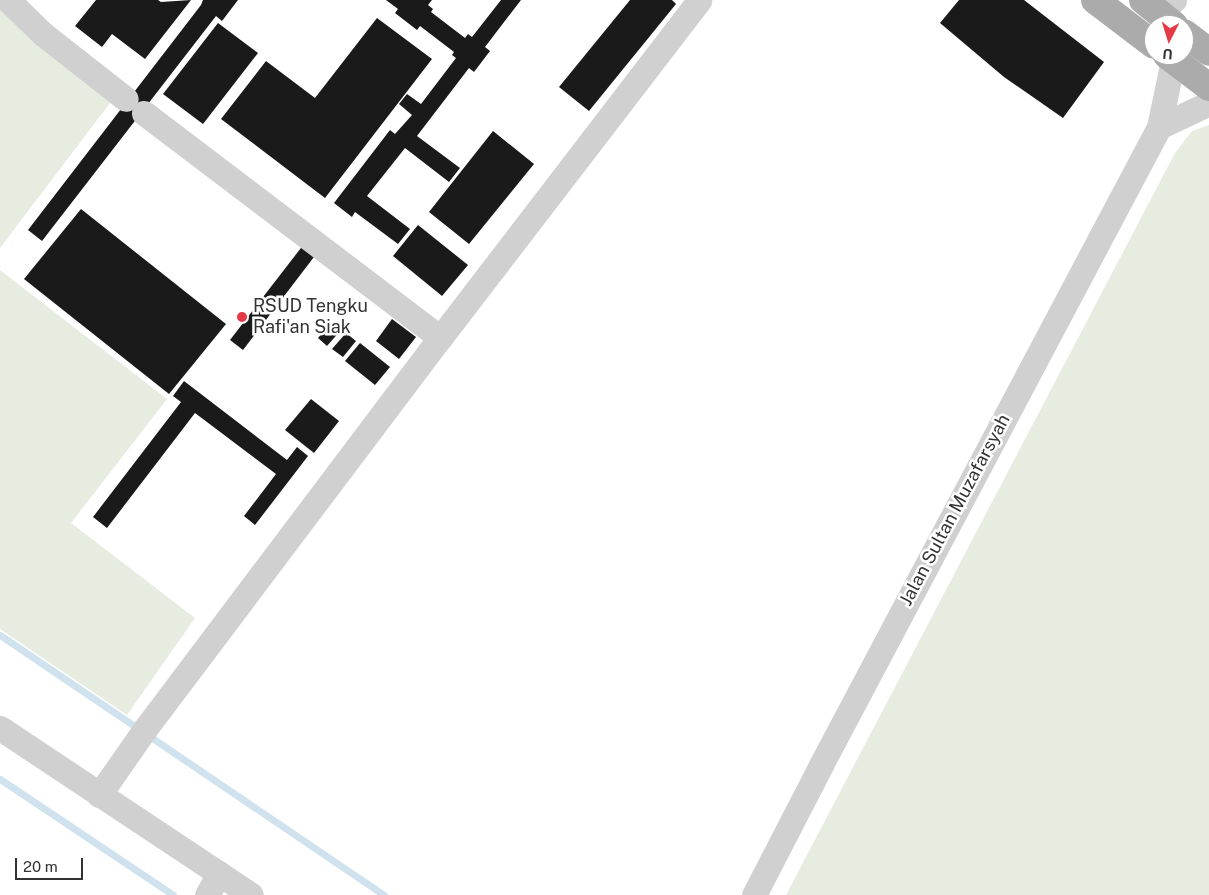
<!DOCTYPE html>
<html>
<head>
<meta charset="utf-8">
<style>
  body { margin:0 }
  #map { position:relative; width:1209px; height:895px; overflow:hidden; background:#fff; font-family:"Public Sans",sans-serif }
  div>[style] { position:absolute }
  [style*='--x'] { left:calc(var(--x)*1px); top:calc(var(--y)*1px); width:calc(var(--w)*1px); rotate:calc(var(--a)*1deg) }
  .green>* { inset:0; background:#e6ecdf }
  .stream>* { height:7px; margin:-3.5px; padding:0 3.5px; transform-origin:3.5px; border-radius:3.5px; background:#cfe2ee }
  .building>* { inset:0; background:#1a1a1a }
  .minor>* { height:25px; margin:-12.5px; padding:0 12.5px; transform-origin:12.5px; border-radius:12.5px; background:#d0d0d0 }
  .major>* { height:28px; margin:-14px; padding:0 14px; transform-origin:14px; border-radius:14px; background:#ababab }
  .dots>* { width:14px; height:14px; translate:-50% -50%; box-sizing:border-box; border:2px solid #fff; border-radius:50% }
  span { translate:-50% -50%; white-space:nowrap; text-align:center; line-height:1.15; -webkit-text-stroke:5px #fff; paint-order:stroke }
  .poi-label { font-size:18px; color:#333 }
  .left { translate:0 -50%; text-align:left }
  .street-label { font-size:18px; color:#333 }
  .north { position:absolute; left:1144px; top:15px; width:50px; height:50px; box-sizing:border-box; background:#fff; border:1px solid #adadad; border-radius:50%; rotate:185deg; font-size:14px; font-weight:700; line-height:20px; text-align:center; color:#333 }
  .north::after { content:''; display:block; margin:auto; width:18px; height:22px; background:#e63946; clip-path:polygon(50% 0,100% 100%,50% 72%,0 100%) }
  .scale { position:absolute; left:15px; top:858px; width:68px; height:22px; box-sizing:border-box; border:2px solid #333; border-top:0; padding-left:6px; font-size:15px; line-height:18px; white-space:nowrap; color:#333; -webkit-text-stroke:4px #fff; paint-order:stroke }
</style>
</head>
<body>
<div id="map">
  <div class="green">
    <i style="clip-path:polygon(0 9px,113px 99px,0 248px)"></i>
    <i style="clip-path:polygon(1209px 125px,1209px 895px,786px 895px,1175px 153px,1192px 131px)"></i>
    <i style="clip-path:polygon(0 270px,167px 399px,71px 523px,195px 618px,127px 715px,0 629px)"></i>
  </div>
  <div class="stream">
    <i style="--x:0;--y:635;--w:464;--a:34.1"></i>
    <i style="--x:0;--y:779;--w:208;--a:33.8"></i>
  </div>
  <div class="building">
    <i style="clip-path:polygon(96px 0,158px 0,161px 2px,191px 0,145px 59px,112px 34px,102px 47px,75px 26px)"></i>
    <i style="clip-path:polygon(203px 0,238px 0,222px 21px,216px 16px,42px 241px,28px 230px,201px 5px)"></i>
    <i style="clip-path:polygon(386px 0,432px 0,428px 5px,433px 9px,431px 12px,465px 38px,468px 34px,472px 37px,501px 0,521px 0,485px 47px,490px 51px,474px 72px,469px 68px,417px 136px,460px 168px,449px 182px,405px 148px,367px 196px,410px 229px,398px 244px,355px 212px,352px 217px,334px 203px,390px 130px,395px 134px,412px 115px,399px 104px,407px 94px,421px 104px,456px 58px,452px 55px,454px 52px,420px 26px,417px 30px,395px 13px,398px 9px)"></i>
    <i style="clip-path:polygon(630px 0,672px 0,676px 4px,589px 111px,559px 87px)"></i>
    <i style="clip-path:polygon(959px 0,1024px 0,1104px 62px,1063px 118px,1004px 77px,940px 23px)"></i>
    <i style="clip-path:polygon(377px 18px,432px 59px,325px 198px,221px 119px,266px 61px,315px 98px)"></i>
    <i style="clip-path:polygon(218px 23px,258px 53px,203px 124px,163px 94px)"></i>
    <i style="clip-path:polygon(493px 131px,534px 164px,469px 244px,429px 212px)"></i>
    <i style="clip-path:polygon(81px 209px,226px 324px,169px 394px,24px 279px)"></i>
    <i style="clip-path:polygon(418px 225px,468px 265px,442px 296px,393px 256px)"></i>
    <i style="clip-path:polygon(304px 244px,317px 253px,243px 350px,230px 340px)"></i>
    <i style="clip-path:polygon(392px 319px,416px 337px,399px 359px,376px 341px)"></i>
    <i style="clip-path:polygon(331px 322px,341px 330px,327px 346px,318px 338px)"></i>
    <i style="clip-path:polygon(346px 333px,356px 341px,343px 357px,332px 349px)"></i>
    <i style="clip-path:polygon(360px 343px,390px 367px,375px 385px,345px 361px)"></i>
    <i style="clip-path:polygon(184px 381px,287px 460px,297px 447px,308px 456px,255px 525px,244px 516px,276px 474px,195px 413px,107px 528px,93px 517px,181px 402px,173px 396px)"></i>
    <i style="clip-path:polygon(311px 399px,339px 421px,314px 453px,285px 430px)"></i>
  </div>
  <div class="minor">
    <i style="--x:8;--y:0;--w:49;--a:44.2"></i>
    <i style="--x:43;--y:34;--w:105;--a:38.1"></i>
    <i style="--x:1159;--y:13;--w:20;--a:-41"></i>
    <i style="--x:144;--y:113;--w:372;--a:37.2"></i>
    <i style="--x:440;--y:338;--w:426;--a:-52.5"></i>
    <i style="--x:1159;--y:127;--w:55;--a:-25.6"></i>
    <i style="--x:0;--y:728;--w:301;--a:33.6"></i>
    <i style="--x:99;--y:795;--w:80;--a:-55.1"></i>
    <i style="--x:145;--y:729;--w:490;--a:-53"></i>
    <i style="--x:207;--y:895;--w:25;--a:-61"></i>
    <i style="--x:754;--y:895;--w:148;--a:-62.7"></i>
    <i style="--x:822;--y:763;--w:720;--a:-62.08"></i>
    <i style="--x:1159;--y:127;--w:68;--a:-78.2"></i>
  </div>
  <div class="major">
    <i style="--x:1095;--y:0;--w:74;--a:37.3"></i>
    <i style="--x:1143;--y:0;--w:40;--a:39"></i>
    <i style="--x:1184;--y:33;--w:31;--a:37"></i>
    <i style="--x:1167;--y:55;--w:53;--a:37.3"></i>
  </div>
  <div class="dots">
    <i style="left:242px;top:317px;background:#e63946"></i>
  </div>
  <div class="poi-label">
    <span class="left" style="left:253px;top:317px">RSUD Tengku<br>Rafi'an Siak</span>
  </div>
  <div class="street-label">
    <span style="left:955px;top:510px;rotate:-62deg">Jalan Sultan Muzafarsyah</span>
  </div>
  <div class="north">U</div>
  <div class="scale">20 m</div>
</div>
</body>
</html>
